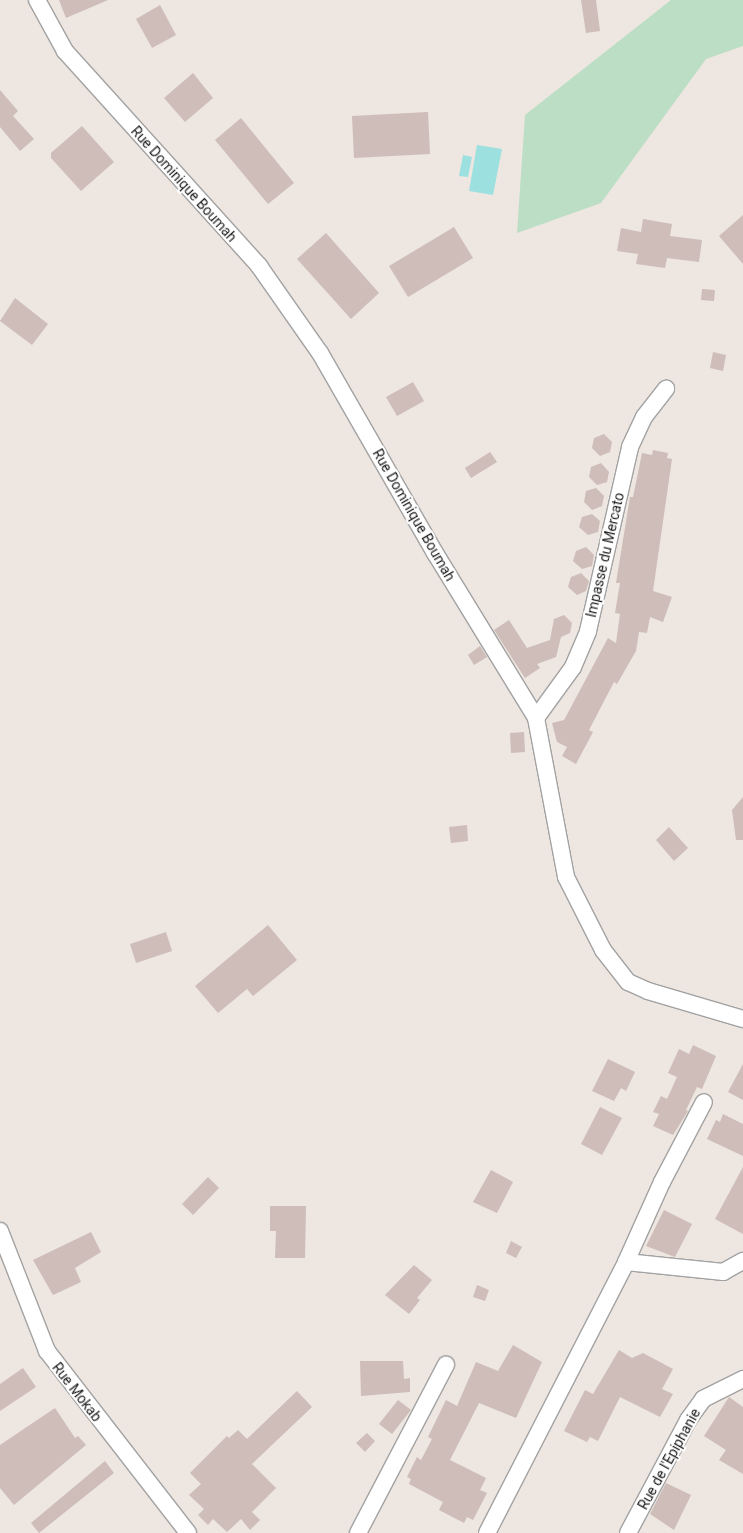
<!DOCTYPE html>
<html>
<head>
<meta charset="utf-8">
<style>
  body { margin:0 }
  #map { position:relative; width:743px; height:1533px; overflow:hidden; background:#eee6e0; font-family:Roboto,sans-serif }
  div>[style] { position:absolute }
  [style*='--x'] { left:calc(var(--x)*1px); top:calc(var(--y)*1px); width:calc(var(--w)*1px); rotate:calc(var(--a)*1deg) }
  .wetland>* { inset:0; background:#bbdec5 }
  .water>* { inset:0; background:#9ce0df }
  .building>* { inset:0; background:#cebdb9 }
  .roads { filter:drop-shadow(1px 0 #a2a2a2) drop-shadow(-1px 0 #a2a2a2) drop-shadow(0 1px #a2a2a2) drop-shadow(0 -1px #a2a2a2) }
  .minor>* { height:16px; margin:-8px; padding:0 8px; transform-origin:8px; border-radius:8px; background:#fff }
  span { translate:-50% -50%; white-space:nowrap; text-align:center; line-height:1.15; -webkit-text-stroke:4px #fff; paint-order:stroke }
  .street-label { font-size:14px; color:#1b1b1b }
</style>
</head>
<body>
<div id="map">
  <div class="wetland">
    <i style="clip-path:polygon(671px 0,743px 0,743px 46px,706px 59px,601px 203px,517px 233px,525px 115px)"></i>
  </div>
  <div class="water">
    <i style="clip-path:polygon(477px 145px,502px 149px,493px 195px,469px 191px)"></i>
    <i style="clip-path:polygon(463px 155px,472px 157px,468px 177px,459px 176px)"></i>
  </div>
  <div class="building">
    <i style="clip-path:polygon(59px 0,108px 0,66px 18px)"></i>
    <i style="clip-path:polygon(581px 0,596px 0,600px 31px,586px 33px)"></i>
    <i style="clip-path:polygon(160px 5px,176px 35px,152px 48px,136px 19px)"></i>
    <i style="clip-path:polygon(193px 73px,213px 98px,185px 122px,164px 98px)"></i>
    <i style="clip-path:polygon(0 90px,18px 111px,13px 116px,34px 139px,20px 151px,0 127px)"></i>
    <i style="clip-path:polygon(428px 112px,430px 154px,354px 158px,352px 116px)"></i>
    <i style="clip-path:polygon(241px 118px,294px 183px,268px 204px,215px 140px)"></i>
    <i style="clip-path:polygon(82px 126px,114px 162px,81px 191px,51px 158px,51px 153px)"></i>
    <i style="clip-path:polygon(743px 215px,743px 264px,719px 236px)"></i>
    <i style="clip-path:polygon(643px 219px,672px 224px,670px 236px,702px 240px,699px 262px,667px 258px,665px 268px,636px 264px,638px 254px,617px 251px,621px 228px,641px 232px)"></i>
    <i style="clip-path:polygon(454px 227px,473px 258px,408px 297px,389px 266px)"></i>
    <i style="clip-path:polygon(326px 233px,379px 293px,351px 319px,297px 259px)"></i>
    <i style="clip-path:polygon(702px 289px,715px 290px,714px 301px,701px 300px)"></i>
    <i style="clip-path:polygon(15px 298px,48px 324px,32px 345px,0 321px)"></i>
    <i style="clip-path:polygon(713px 352px,726px 355px,723px 371px,710px 368px)"></i>
    <i style="clip-path:polygon(413px 382px,424px 401px,397px 416px,386px 397px)"></i>
    <i style="clip-path:polygon(604px 434px,612px 442px,610px 452px,600px 456px,592px 448px,594px 438px)"></i>
    <i style="clip-path:polygon(653px 450px,668px 453px,667px 458px,672px 459px,653px 591px,672px 597px,663px 622px,650px 617px,647px 633px,639px 632px,636px 651px,617px 684px,614px 682px,589px 730px,593px 732px,576px 764px,562px 756px,567px 747px,557px 742px,552px 723px,564px 720px,608px 638px,616px 643px,620px 614px,615px 613px,620px 583px,616px 583px,630px 497px,633px 497px,642px 453px,652px 455px)"></i>
    <i style="clip-path:polygon(490px 452px,497px 462px,471px 478px,465px 468px)"></i>
    <i style="clip-path:polygon(601px 463px,609px 472px,607px 482px,597px 485px,589px 477px,591px 467px)"></i>
    <i style="clip-path:polygon(596px 488px,604px 496px,602px 506px,592px 510px,584px 502px,586px 491px)"></i>
    <i style="clip-path:polygon(592px 514px,600px 521px,598px 532px,588px 535px,579px 527px,582px 517px)"></i>
    <i style="clip-path:polygon(586px 547px,594px 555px,592px 566px,582px 569px,573px 561px,576px 551px)"></i>
    <i style="clip-path:polygon(581px 573px,589px 581px,586px 591px,577px 595px,568px 587px,571px 577px)"></i>
    <i style="clip-path:polygon(564px 615px,572px 623px,570px 633px,561px 637px,556px 657px,537px 664px,540px 668px,525px 678px,494px 630px,509px 620px,527px 648px,550px 640px,554px 619px)"></i>
    <i style="clip-path:polygon(480px 646px,487px 657px,474px 665px,468px 655px)"></i>
    <i style="clip-path:polygon(524px 732px,525px 752px,511px 753px,510px 733px)"></i>
    <i style="clip-path:polygon(743px 797px,743px 840px,736px 840px,732px 810px)"></i>
    <i style="clip-path:polygon(467px 825px,468px 841px,451px 843px,449px 827px)"></i>
    <i style="clip-path:polygon(669px 827px,688px 848px,674px 861px,656px 840px)"></i>
    <i style="clip-path:polygon(268px 925px,297px 960px,253px 996px,247px 989px,218px 1013px,195px 986px)"></i>
    <i style="clip-path:polygon(166px 932px,172px 951px,136px 963px,130px 944px)"></i>
    <i style="clip-path:polygon(693px 1045px,716px 1056px,702px 1089px,697px 1087px,686px 1110px,688px 1111px,673px 1135px,653px 1126px,659px 1114px,653px 1112px,661px 1096px,667px 1099px,677px 1077px,668px 1073px,679px 1049px,689px 1054px)"></i>
    <i style="clip-path:polygon(608px 1059px,635px 1072px,626px 1091px,621px 1088px,614px 1101px,592px 1091px)"></i>
    <i style="clip-path:polygon(743px 1064px,743px 1100px,728px 1092px)"></i>
    <i style="clip-path:polygon(600px 1107px,622px 1118px,602px 1155px,581px 1144px)"></i>
    <i style="clip-path:polygon(723px 1114px,743px 1124px,743px 1156px,707px 1139px,716px 1120px,720px 1122px)"></i>
    <i style="clip-path:polygon(743px 1167px,743px 1234px,715px 1219px)"></i>
    <i style="clip-path:polygon(491px 1170px,513px 1182px,497px 1213px,473px 1202px)"></i>
    <i style="clip-path:polygon(208px 1177px,219px 1188px,193px 1215px,182px 1204px)"></i>
    <i style="clip-path:polygon(270px 1206px,306px 1206px,305px 1258px,275px 1258px,276px 1231px,270px 1231px)"></i>
    <i style="clip-path:polygon(664px 1210px,692px 1224px,675px 1257px,646px 1246px)"></i>
    <i style="clip-path:polygon(91px 1232px,101px 1252px,75px 1268px,81px 1282px,53px 1295px,33px 1260px)"></i>
    <i style="clip-path:polygon(511px 1241px,522px 1247px,516px 1258px,506px 1253px)"></i>
    <i style="clip-path:polygon(414px 1265px,432px 1280px,417px 1298px,420px 1300px,409px 1314px,385px 1295px)"></i>
    <i style="clip-path:polygon(477px 1285px,489px 1290px,485px 1301px,473px 1297px)"></i>
    <i style="clip-path:polygon(513px 1345px,542px 1362px,516px 1418px,479px 1403px,450px 1460px,486px 1478px,480px 1490px,487px 1493px,473px 1520px,467px 1517px,464px 1523px,439px 1510px,443px 1502px,409px 1484px,411px 1479px,407px 1477px,417px 1457px,421px 1460px,432px 1439px,428px 1437px,446px 1400px,457px 1406px,476px 1362px,498px 1371px)"></i>
    <i style="clip-path:polygon(619px 1350px,632px 1358px,643px 1353px,673px 1369px,662px 1389px,673px 1394px,660px 1417px,620px 1397px,598px 1441px,590px 1437px,587px 1442px,564px 1431px,585px 1390px,593px 1394px)"></i>
    <i style="clip-path:polygon(360px 1361px,403px 1361px,404px 1379px,410px 1378px,410px 1392px,361px 1396px)"></i>
    <i style="clip-path:polygon(23px 1368px,36px 1387px,0 1411px,0 1384px)"></i>
    <i style="clip-path:polygon(297px 1391px,312px 1407px,252px 1464px,276px 1488px,252px 1512px,260px 1520px,250px 1530px,241px 1519px,227px 1532px,213px 1519px,208px 1525px,198px 1515px,204px 1509px,189px 1495px,201px 1484px,190px 1473px,227px 1436px,229px 1438px,238px 1430px,247px 1439px)"></i>
    <i style="clip-path:polygon(729px 1397px,743px 1407px,743px 1474px,719px 1460px,726px 1450px,704px 1436px)"></i>
    <i style="clip-path:polygon(398px 1400px,411px 1410px,392px 1434px,379px 1424px)"></i>
    <i style="clip-path:polygon(55px 1408px,75px 1438px,78px 1436px,86px 1445px,14px 1505px,0 1488px,0 1445px)"></i>
    <i style="clip-path:polygon(367px 1433px,375px 1441px,365px 1452px,356px 1443px)"></i>
    <i style="clip-path:polygon(105px 1461px,114px 1473px,39px 1533px,31px 1523px)"></i>
    <i style="clip-path:polygon(666px 1483px,691px 1495px,674px 1530px,650px 1514px)"></i>
  </div>
  <div class="roads">
    <div class="minor">
      <i style="--x:37;--y:0;--w:58;--a:61.2"></i>
      <i style="--x:65;--y:51;--w:290;--a:47.9"></i>
      <i style="--x:259;--y:266;--w:106;--a:55"></i>
      <i style="--x:320;--y:353;--w:231;--a:60.1"></i>
      <i style="--x:435;--y:553;--w:193;--a:58.5"></i>
      <i style="--x:536;--y:718;--w:162;--a:79.3"></i>
      <i style="--x:566;--y:877;--w:82;--a:63.1"></i>
      <i style="--x:603;--y:950;--w:41;--a:52"></i>
      <i style="--x:628;--y:982;--w:22;--a:24"></i>
      <i style="--x:648;--y:991;--w:99;--a:16.4"></i>
      <i style="--x:536;--y:718;--w:63;--a:-54"></i>
      <i style="--x:573;--y:667;--w:39;--a:-67"></i>
      <i style="--x:588;--y:631;--w:189;--a:-77.1"></i>
      <i style="--x:630;--y:447;--w:33;--a:-65"></i>
      <i style="--x:644;--y:417;--w:36;--a:-52"></i>
      <i style="--x:0;--y:1231;--w:129;--a:68.6"></i>
      <i style="--x:47;--y:1351;--w:230;--a:52.2"></i>
      <i style="--x:626;--y:1262;--w:98;--a:5.9"></i>
      <i style="--x:723;--y:1272;--w:23;--a:-29"></i>
      <i style="--x:358;--y:1533;--w:190;--a:-62.4"></i>
      <i style="--x:487;--y:1533;--w:305;--a:-62.8"></i>
      <i style="--x:626;--y:1262;--w:88;--a:-65.8"></i>
      <i style="--x:662;--y:1182;--w:90;--a:-62.3"></i>
      <i style="--x:628;--y:1533;--w:128;--a:-62"></i>
      <i style="--x:688;--y:1420;--w:26;--a:-54"></i>
      <i style="--x:703;--y:1399;--w:45;--a:-26.6"></i>
    </div>
  </div>
  <div class="street-label">
    <span style="left:184px;top:184px;rotate:48deg">Rue Dominique Boumah</span>
    <span style="left:414px;top:515px;rotate:60deg">Rue Dominique Boumah</span>
    <span style="left:605px;top:555px;rotate:-77deg">Impasse du Mercato</span>
    <span style="left:77px;top:1392px;rotate:52deg">Rue Mokab</span>
    <span style="left:669px;top:1459px;rotate:-61deg">Rue de l'Epiphanie</span>
  </div>
</div>
</body>
</html>
